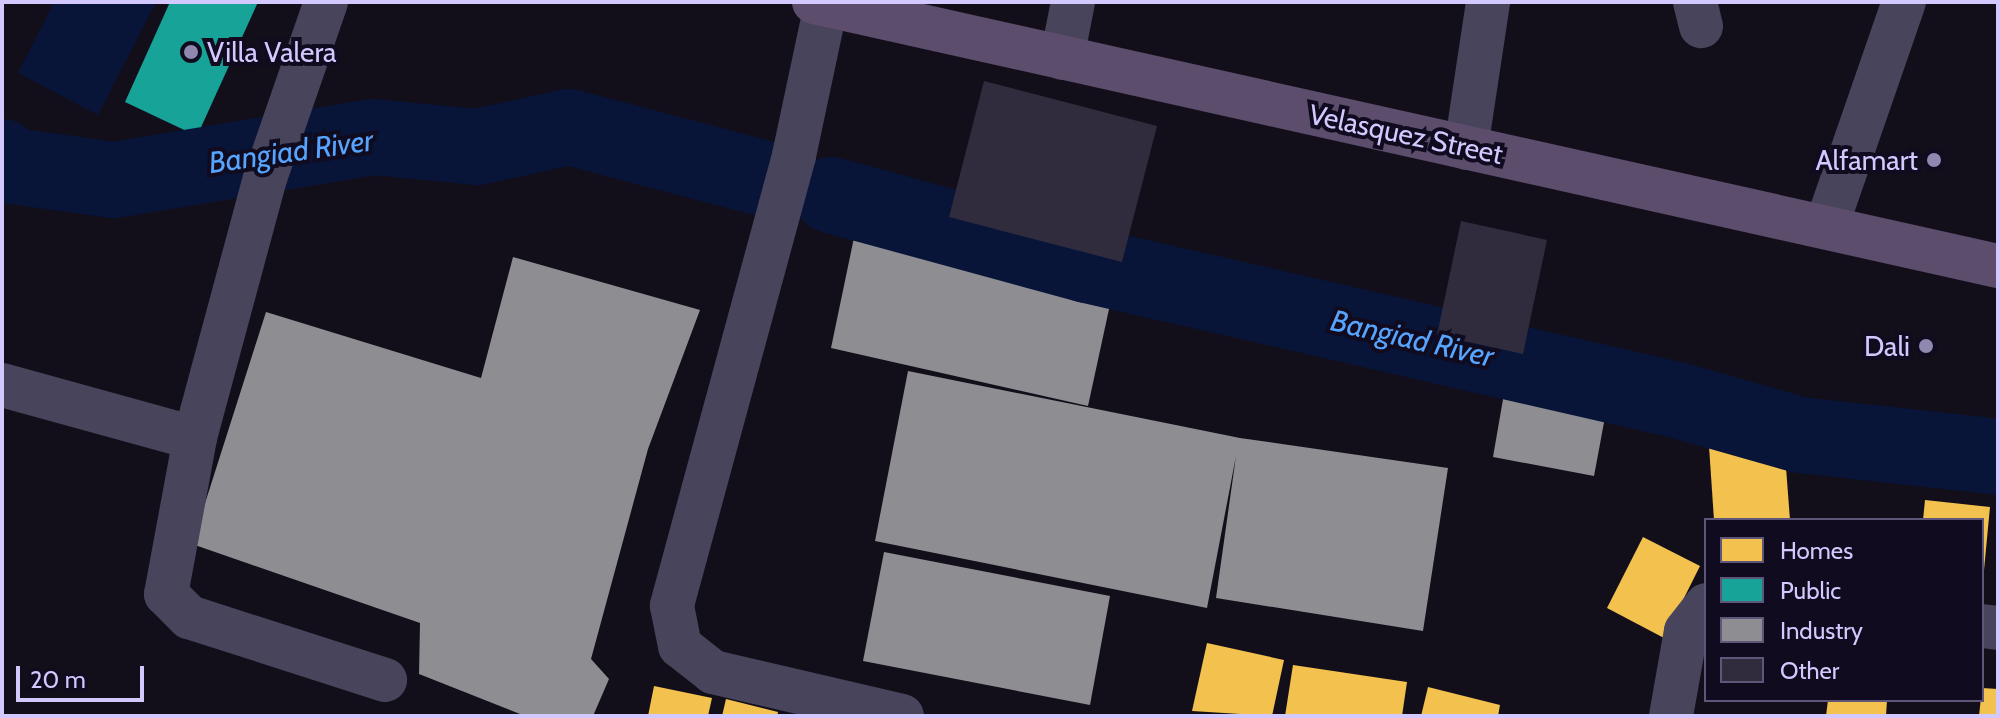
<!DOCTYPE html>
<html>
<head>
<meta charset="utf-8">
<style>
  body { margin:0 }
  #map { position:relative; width:2000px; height:718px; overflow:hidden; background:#120f1a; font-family:Cabin,sans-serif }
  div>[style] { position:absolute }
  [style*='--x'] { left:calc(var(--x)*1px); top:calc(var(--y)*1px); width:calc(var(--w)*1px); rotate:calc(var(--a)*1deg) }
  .water>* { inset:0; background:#081539 }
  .homes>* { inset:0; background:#f2c14e }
  .public>* { inset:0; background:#17a398 }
  .industry>* { inset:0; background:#8d8d92 }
  .river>* { height:76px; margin:-38px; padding:0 38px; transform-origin:38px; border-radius:38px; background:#081539 }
  .building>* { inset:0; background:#302c3e }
  .minor>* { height:44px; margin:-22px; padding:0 22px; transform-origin:22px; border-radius:22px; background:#47445b }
  .major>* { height:44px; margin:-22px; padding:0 22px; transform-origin:22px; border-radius:22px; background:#5c4d6d }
  .dots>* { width:22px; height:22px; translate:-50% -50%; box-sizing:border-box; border:4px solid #100b1f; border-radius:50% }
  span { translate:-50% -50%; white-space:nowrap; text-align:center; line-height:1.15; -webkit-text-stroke:8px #100b1f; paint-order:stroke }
  .poi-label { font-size:28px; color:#d3c9ff }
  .left { translate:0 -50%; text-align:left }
  .right { translate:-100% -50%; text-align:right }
  .street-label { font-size:28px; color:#d3c9ff }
  .water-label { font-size:30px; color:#57a4ff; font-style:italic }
  .frame { position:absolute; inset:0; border:4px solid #d3c9ff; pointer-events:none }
  .legend { position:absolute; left:1704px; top:518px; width:280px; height:184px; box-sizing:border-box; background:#100b1f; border:2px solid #5e5779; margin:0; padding:10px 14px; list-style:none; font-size:24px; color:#d3c9ff }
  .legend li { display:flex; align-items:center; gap:16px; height:40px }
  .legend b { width:40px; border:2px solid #5e5779 }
  .scale { position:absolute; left:16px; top:666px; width:128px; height:36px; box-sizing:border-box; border:4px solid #d3c9ff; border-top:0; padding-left:10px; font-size:24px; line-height:28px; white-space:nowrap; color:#d3c9ff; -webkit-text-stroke:6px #100b1f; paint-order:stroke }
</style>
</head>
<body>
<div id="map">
  <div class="water">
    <i style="clip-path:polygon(54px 2px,156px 2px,98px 115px,18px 73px)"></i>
  </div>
  <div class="homes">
    <i style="clip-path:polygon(1784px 441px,1790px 520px,1714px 520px,1709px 446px)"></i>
    <i style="clip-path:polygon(1925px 500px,1990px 507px,1984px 570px,1982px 520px,1923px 520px)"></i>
    <i style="clip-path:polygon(1643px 537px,1700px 566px,1664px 638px,1607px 608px)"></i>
    <i style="clip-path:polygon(1207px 643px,1284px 660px,1272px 716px,1192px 711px)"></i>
    <i style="clip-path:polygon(1293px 665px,1407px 682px,1402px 716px,1285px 716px)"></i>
    <i style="clip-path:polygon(654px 686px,712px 698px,708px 716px,648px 716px)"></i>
    <i style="clip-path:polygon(1428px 687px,1500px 705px,1498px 716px,1421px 716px)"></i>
    <i style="clip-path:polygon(1982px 688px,1998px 689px,1998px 716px,1979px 716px)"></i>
    <i style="clip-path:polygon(726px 699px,778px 712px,777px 716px,722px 716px)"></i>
    <i style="clip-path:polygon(1828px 700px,1887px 700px,1886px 716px,1826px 716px)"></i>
  </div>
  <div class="public">
    <i style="clip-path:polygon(170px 2px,258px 2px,197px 136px,125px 102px)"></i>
  </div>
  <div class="industry">
    <i style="clip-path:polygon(856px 228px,1114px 286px,1088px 406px,831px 348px)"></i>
    <i style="clip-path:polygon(513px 257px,700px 310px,648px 449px,591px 659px,609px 679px,593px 716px,525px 716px,419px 674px,420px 623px,192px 544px,266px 312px,481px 378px)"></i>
    <i style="clip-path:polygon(908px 371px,1240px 438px,1448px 468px,1423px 631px,1216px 598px,1236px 456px,1207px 608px,875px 541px)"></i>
    <i style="clip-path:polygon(1506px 382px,1608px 401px,1594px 476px,1493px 457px)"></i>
    <i style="clip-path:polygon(884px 552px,1110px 596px,1090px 705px,863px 661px)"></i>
  </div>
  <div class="river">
    <i style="--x:2;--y:157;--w:14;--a:39"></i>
    <i style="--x:13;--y:166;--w:102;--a:7.9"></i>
    <i style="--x:114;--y:180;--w:263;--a:-9.4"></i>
    <i style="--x:373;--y:137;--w:104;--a:5.5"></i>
    <i style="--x:477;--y:147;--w:94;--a:-12.3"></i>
    <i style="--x:569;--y:127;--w:207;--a:14.8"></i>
    <i style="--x:831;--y:195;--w:265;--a:15.3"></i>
    <i style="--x:1087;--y:265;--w:605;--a:12.89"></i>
    <i style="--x:1677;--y:400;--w:128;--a:15.9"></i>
    <i style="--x:1800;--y:435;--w:199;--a:6.3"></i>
  </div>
  <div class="building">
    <i style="clip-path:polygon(984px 81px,1157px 126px,1122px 262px,949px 217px)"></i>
    <i style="clip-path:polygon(1461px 221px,1547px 240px,1523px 354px,1437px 335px)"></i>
  </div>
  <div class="minor">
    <i style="--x:326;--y:2;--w:186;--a:109.1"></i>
    <i style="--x:265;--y:178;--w:269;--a:105.1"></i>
    <i style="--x:195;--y:438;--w:159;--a:100.5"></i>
    <i style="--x:166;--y:594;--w:33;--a:45"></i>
    <i style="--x:189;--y:617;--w:206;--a:17.8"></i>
    <i style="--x:1695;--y:2;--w:25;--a:76"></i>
    <i style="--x:826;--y:5;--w:154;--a:102"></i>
    <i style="--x:794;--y:156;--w:466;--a:105.2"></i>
    <i style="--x:672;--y:606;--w:41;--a:78.7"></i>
    <i style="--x:680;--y:646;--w:42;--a:38.2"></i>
    <i style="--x:713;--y:672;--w:194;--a:13.1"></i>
    <i style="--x:1062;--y:58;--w:57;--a:-78.9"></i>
    <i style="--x:1466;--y:148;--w:148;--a:-81.4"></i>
    <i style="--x:1826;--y:227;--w:238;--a:-70.9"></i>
    <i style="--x:2;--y:385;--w:200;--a:15.4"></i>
    <i style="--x:1982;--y:626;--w:16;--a:7"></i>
    <i style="--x:1671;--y:716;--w:86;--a:-80"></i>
    <i style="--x:1686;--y:631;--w:33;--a:-52"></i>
  </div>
  <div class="major">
    <i style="--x:814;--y:2;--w:1213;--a:12.57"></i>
  </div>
  <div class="dots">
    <i style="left:191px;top:52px;background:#8f88af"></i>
    <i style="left:1934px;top:160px;background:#8f88af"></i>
    <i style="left:1926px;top:346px;background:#8f88af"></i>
  </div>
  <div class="poi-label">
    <span class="left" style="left:207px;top:52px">Villa Valera</span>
    <span class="right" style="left:1918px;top:160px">Alfamart</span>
    <span class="right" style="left:1910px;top:346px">Dali</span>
  </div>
  <div class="street-label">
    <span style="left:1406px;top:134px;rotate:12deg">Velasquez Street</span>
  </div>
  <div class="water-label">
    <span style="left:291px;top:152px;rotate:-8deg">Bangiad River</span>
    <span style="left:1412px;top:339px;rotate:13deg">Bangiad River</span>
  </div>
  <div class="frame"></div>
  <ul class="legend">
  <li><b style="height:22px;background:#f2c14e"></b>Homes</li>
  <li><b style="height:22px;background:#17a398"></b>Public</li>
  <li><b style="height:22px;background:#8d8d92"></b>Industry</li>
  <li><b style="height:22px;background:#302c3e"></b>Other</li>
  </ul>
  <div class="scale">20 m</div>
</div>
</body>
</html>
